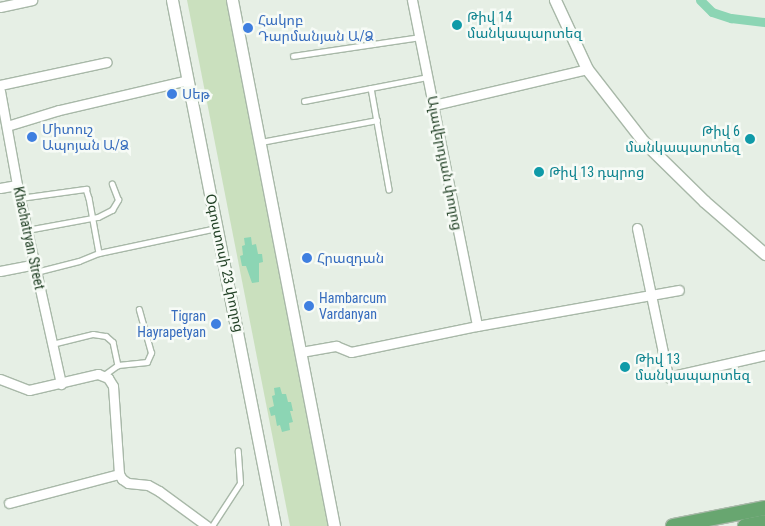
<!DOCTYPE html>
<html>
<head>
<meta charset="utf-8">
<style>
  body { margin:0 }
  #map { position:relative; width:765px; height:526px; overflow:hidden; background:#e6efe5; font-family:"Roboto Condensed","Noto Sans Armenian",sans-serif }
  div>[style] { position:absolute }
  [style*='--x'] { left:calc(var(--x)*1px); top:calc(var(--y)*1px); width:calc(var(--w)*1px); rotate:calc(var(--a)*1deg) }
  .green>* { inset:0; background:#cae0be }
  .water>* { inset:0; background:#8cd5b4 }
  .canal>* { height:9px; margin:-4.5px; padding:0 4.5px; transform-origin:4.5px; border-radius:4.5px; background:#8cd5b4 }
  .roads { filter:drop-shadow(1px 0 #a8b8a8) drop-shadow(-1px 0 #a8b8a8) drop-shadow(0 1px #a8b8a8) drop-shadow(0 -1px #a8b8a8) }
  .service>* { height:4.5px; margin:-2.25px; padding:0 2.25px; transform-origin:2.25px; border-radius:2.25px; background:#fff }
  .minor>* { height:9px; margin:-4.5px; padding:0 4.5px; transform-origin:4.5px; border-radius:4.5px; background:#fff }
  .tertiary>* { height:11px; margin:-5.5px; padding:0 5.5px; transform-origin:5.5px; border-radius:5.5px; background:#fff }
  .primary>* { height:14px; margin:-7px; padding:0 7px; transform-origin:7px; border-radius:7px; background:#68a670 }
  .dots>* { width:14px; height:14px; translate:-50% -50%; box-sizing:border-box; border:2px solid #f7fbf6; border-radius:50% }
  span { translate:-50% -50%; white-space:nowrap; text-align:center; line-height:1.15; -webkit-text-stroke:5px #f7fbf6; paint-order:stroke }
  .culture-label { font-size:14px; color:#0d838f }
  .left { translate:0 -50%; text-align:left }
  .right { translate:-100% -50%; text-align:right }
  .shop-label { font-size:14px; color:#366cbe }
  .street-label { font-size:14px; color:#234227 }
</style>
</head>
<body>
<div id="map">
  <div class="green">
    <i style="clip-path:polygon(187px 0,226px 0,330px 526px,290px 526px)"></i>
  </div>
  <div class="water">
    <i style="clip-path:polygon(251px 237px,252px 245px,256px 244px,258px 254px,262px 254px,263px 262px,259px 263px,259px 282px,252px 283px,246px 266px,242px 266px,240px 256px,243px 255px,242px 246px,245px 245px,244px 238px)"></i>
    <i style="clip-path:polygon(280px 387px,282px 394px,286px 394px,288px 402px,291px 402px,293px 411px,290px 411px,293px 422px,289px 423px,290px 430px,282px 432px,280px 425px,277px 426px,275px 415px,271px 416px,269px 408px,274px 406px,272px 396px,275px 395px,274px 388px)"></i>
  </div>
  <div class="canal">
    <i style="--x:700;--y:0;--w:17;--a:45"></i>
    <i style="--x:712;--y:12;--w:20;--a:18"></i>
    <i style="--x:731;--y:18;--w:34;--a:7"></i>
  </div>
  <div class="roads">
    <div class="service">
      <i style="--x:293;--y:56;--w:128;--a:-8.5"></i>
      <i style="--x:371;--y:88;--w:103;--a:79.9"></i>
      <i style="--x:304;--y:101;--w:126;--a:-11"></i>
      <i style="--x:261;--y:142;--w:118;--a:-10.7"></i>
      <i style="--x:20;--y:198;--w:67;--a:-7.8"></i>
      <i style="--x:86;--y:189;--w:9;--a:72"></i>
      <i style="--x:89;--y:198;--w:56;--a:79.7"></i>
      <i style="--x:27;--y:230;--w:72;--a:-10.4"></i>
      <i style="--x:98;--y:217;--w:16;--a:-27"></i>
      <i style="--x:112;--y:210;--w:12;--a:-59"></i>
      <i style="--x:118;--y:200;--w:17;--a:-111"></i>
      <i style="--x:36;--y:272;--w:44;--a:-14.3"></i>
      <i style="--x:79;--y:261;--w:22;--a:-22"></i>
      <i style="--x:99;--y:253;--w:121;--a:-12"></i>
      <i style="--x:52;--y:344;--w:42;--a:-13.7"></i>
      <i style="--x:93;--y:334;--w:13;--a:9"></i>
      <i style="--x:106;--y:336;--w:9;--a:41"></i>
      <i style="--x:113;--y:342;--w:24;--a:78"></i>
      <i style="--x:104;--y:375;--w:17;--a:-36"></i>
      <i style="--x:118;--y:365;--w:29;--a:-6"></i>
      <i style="--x:147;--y:362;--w:10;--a:-66"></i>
      <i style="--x:151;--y:353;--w:45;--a:-105.6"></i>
      <i style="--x:212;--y:526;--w:51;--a:-56.9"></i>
      <i style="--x:240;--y:483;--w:32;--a:-94"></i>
    </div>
    <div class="minor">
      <i style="--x:412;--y:0;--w:332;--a:78.7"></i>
      <i style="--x:0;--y:7;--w:33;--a:-12"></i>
      <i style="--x:0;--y:85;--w:109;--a:-12.1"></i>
      <i style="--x:0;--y:91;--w:96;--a:79.7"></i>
      <i style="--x:17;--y:185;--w:204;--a:77.5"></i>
      <i style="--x:434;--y:105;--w:157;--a:-13.2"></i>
      <i style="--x:7;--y:126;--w:54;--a:-17.1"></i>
      <i style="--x:59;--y:110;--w:132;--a:-13.1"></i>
      <i style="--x:0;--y:188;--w:17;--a:-10"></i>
      <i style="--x:637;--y:228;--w:152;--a:78.2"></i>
      <i style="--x:668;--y:377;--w:99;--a:-12.8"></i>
      <i style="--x:0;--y:271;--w:36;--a:-11"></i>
      <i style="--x:301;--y:352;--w:36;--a:-10"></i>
      <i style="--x:336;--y:346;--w:16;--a:22"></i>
      <i style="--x:351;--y:352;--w:129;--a:-11.7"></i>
      <i style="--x:477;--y:326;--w:205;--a:-10.1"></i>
      <i style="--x:0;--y:379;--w:31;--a:21"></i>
      <i style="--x:29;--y:390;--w:71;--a:-13.1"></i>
      <i style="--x:98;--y:374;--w:11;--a:22"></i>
      <i style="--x:108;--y:378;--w:9;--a:58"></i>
      <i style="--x:113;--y:386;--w:88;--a:86.1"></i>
      <i style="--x:119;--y:474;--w:6;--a:59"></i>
      <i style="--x:122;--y:479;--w:7;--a:34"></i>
      <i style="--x:128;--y:483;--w:20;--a:6"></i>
      <i style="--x:148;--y:485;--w:13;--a:29"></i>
      <i style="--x:159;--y:491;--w:59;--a:36.1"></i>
      <i style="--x:9;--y:503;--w:114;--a:-14.8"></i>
    </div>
    <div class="tertiary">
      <i style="--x:172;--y:0;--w:536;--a:78.92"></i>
      <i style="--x:232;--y:0;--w:536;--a:79.03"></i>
      <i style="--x:555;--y:0;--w:76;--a:65.1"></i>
      <i style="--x:587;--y:69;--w:91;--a:52.1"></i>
      <i style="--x:643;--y:141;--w:86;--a:44.5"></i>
      <i style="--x:704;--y:201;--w:81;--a:41"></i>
    </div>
    <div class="primary">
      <i style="--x:673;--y:526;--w:94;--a:-11.1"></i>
      <i style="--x:745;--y:526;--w:20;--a:-11"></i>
    </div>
  </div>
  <div class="dots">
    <i style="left:457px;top:25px;background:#0f9aa8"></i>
    <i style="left:248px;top:28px;background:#3f7fe0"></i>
    <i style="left:172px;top:94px;background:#3f7fe0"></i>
    <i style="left:32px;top:137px;background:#3f7fe0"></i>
    <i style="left:750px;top:139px;background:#0f9aa8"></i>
    <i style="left:539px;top:172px;background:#0f9aa8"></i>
    <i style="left:307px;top:258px;background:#3f7fe0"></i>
    <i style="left:309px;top:306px;background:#3f7fe0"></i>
    <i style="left:216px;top:324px;background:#3f7fe0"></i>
    <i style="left:625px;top:367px;background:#0f9aa8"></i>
  </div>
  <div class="culture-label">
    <span class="left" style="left:467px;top:25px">Թիվ 14<br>մանկապարտեզ</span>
    <span class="right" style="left:740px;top:139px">Թիվ 6<br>մանկապարտեզ</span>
    <span class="left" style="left:549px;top:172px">Թիվ 13 դպրոց</span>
    <span class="left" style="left:635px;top:367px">Թիվ 13<br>մանկապարտեզ</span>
  </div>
  <div class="shop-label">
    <span class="left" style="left:258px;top:28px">Հակոբ<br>Դարմանյան Ա/Ձ</span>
    <span class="left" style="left:182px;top:94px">Սեթ</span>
    <span class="left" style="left:42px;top:137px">Միտուշ<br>Ապոյան Ա/Ձ</span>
    <span class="left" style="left:317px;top:258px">Հրազդան</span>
    <span class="left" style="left:319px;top:306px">Hambarcum<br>Vardanyan</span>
    <span class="right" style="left:206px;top:324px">Tigran<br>Hayrapetyan</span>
  </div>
  <div class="street-label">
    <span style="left:445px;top:163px;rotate:79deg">Ալավերդյան փողոց</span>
    <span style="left:29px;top:238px;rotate:78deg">Khachatryan Street</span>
    <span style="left:225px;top:263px;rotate:78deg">Օգոստոսի 23 փողոց</span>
  </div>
</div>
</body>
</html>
